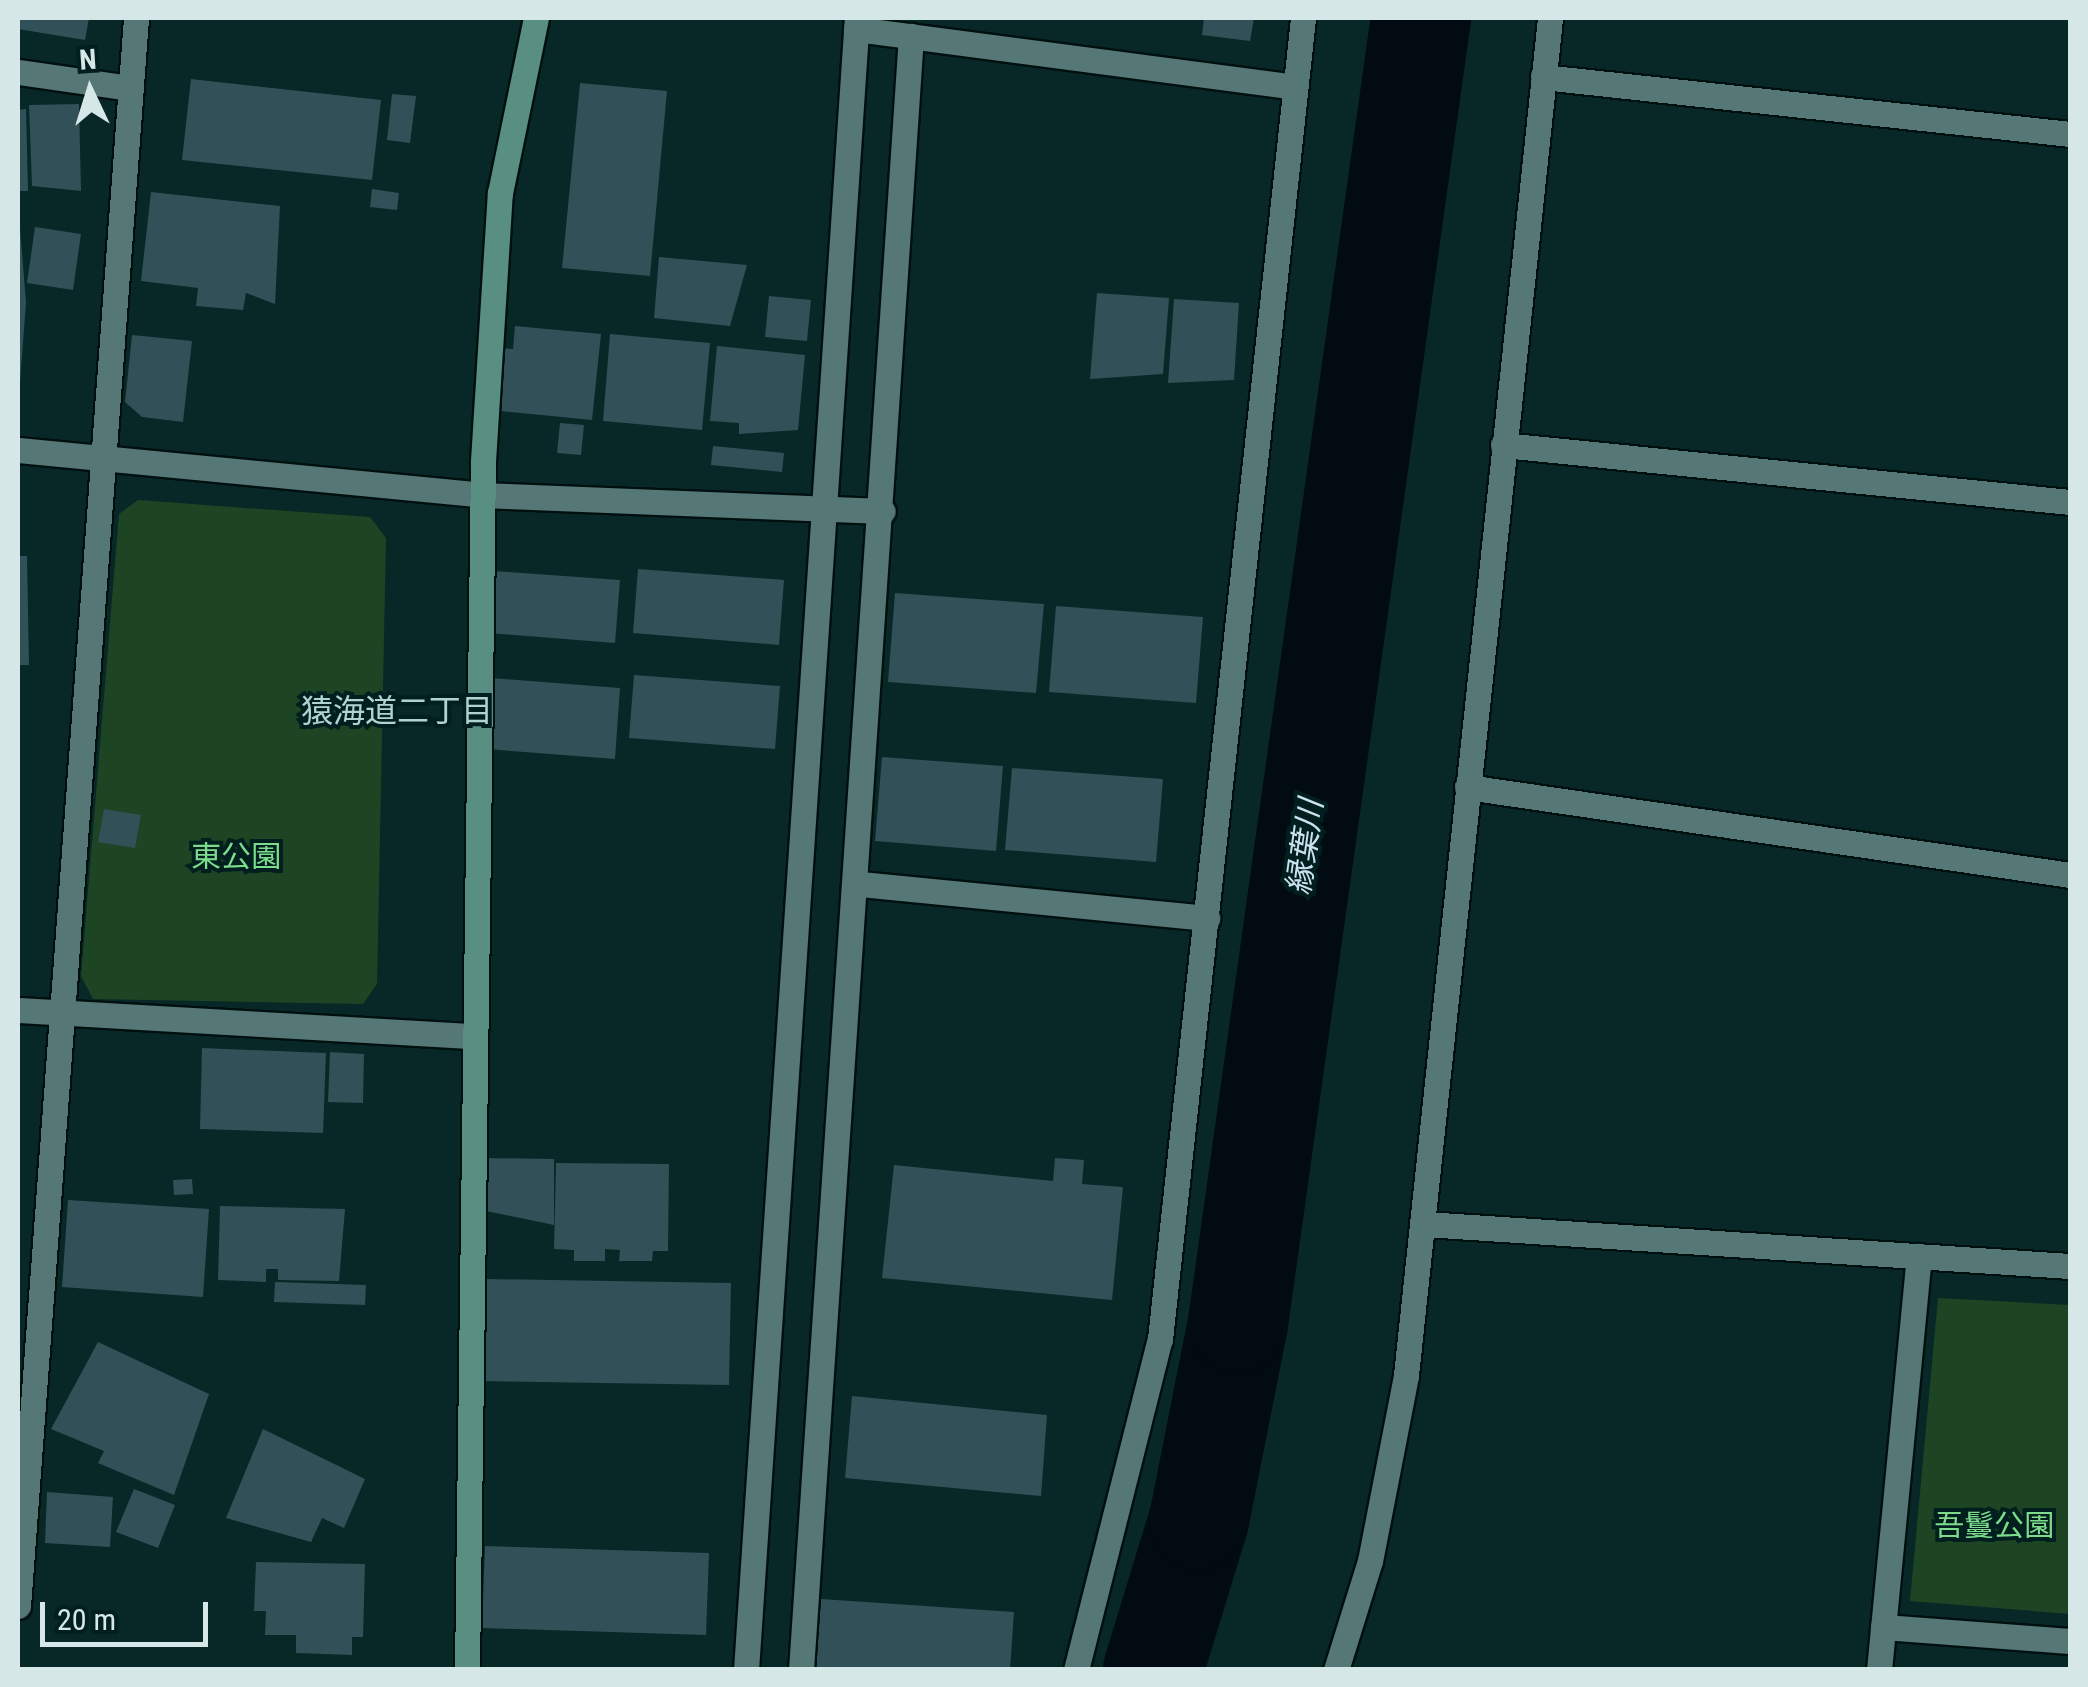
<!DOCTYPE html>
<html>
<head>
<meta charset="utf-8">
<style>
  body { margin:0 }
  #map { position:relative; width:2088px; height:1687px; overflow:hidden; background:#072827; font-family:"Roboto Condensed","Noto Sans JP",sans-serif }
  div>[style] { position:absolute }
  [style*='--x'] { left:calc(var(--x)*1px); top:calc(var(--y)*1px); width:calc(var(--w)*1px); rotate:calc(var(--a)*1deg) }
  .green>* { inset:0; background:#1d4524 }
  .river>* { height:100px; margin:-50px; padding:0 50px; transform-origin:50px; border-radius:50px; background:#020b12 }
  .building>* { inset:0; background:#315057 }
  .roads { filter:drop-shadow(2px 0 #00100f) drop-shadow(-2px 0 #00100f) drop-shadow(0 2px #00100f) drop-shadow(0 -2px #00100f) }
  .street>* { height:25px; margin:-12.5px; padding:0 12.5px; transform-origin:12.5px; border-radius:12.5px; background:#557775 }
  .secondary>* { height:25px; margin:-12.5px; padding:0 12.5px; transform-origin:12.5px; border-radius:12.5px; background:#598e83 }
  span { translate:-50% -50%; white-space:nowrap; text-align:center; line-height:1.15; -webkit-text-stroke:8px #001f1e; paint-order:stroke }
  .park-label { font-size:30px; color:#7cdc8b }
  .neighbourhood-label { font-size:32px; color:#afd3d1 }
  .water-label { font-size:32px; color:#cce1ef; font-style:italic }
  .frame { position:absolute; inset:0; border:20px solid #d5e7e6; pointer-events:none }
  .north { position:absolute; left:40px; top:40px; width:100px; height:100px; -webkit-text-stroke:8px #001f1e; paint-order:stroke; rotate:356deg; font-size:28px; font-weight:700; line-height:40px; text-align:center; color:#d5e7e6 }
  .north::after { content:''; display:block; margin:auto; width:35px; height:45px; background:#d5e7e6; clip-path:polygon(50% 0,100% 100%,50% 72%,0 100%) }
  .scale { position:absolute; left:40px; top:1602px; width:168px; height:45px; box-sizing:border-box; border:5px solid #d5e7e6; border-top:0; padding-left:12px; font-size:30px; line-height:35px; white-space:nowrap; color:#d5e7e6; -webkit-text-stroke:8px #001f1e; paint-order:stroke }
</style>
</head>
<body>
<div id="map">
  <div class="green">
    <i style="clip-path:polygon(138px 500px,370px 517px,386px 538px,377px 984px,363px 1004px,93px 999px,81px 976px,119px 514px)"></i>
    <i style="clip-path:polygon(1938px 1298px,2070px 1305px,2070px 1614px,1910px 1601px)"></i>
  </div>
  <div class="river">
    <i style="--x:1153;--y:1670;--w:157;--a:-73"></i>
    <i style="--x:1199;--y:1520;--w:201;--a:-78.8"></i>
    <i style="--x:1238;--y:1323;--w:1318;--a:-82.02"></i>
  </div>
  <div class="building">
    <i style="clip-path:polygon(18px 18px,89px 18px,85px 40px,18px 29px)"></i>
    <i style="clip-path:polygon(1204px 18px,1254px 18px,1250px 41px,1202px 35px)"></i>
    <i style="clip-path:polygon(191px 79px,381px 100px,372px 180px,182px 160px)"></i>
    <i style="clip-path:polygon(580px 83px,667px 91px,650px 276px,562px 268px)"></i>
    <i style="clip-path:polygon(392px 94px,416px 96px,410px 143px,387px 140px)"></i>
    <i style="clip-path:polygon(79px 104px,81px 191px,32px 186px,29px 105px)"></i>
    <i style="clip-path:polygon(26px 109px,28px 191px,18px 191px,18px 110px)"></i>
    <i style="clip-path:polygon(372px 189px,399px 193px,397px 210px,370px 207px)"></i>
    <i style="clip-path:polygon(151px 192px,280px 206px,275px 304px,246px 293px,243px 310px,196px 306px,198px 288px,141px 281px)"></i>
    <i style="clip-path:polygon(35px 227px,81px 234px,73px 290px,27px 283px)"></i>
    <i style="clip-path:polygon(20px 228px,26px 302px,20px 383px,18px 383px)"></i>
    <i style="clip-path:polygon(659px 257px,747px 265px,730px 326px,654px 318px)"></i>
    <i style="clip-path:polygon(1097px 293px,1169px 298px,1163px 374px,1090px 379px)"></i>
    <i style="clip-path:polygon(769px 296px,811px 300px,807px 341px,765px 337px)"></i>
    <i style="clip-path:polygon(1174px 299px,1239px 303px,1234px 380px,1168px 383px)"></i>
    <i style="clip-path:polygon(515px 326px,601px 334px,592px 420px,491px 410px,496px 348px,513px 349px)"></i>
    <i style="clip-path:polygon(610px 334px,710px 343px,702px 430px,603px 421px)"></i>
    <i style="clip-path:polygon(132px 335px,192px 341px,183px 422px,142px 417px,125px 402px)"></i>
    <i style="clip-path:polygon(717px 346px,805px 355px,798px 430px,739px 434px,739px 423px,710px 421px)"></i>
    <i style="clip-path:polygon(560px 423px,584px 425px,581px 455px,557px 453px)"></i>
    <i style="clip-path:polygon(713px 446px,784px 453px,782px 472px,711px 465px)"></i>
    <i style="clip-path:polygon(18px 556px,27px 556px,29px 665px,18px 665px)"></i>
    <i style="clip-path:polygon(638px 569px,784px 580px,779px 645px,633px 633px)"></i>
    <i style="clip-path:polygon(494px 571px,620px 580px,615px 643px,488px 633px)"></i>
    <i style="clip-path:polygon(895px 593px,1044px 604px,1036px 693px,888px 682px)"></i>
    <i style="clip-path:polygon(1056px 606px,1203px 617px,1196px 703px,1049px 692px)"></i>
    <i style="clip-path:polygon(634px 675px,780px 686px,775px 749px,629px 738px)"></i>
    <i style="clip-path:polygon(491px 678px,620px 688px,615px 759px,486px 749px)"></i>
    <i style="clip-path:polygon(882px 757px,1003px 766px,996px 851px,875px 841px)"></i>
    <i style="clip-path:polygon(1012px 768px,1163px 779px,1156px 862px,1005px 850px)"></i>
    <i style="clip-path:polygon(104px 809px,141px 815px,135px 848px,98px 842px)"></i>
    <i style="clip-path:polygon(202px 1048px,326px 1053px,323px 1133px,200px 1129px)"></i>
    <i style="clip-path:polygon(330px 1052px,364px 1054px,363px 1103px,328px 1102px)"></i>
    <i style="clip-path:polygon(481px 1158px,554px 1159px,554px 1225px,481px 1210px)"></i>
    <i style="clip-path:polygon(1055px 1158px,1084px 1160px,1082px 1184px,1123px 1187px,1112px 1300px,882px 1278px,894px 1165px,1053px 1181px)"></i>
    <i style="clip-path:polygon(556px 1163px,669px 1164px,668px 1251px,653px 1251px,652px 1261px,619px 1261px,620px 1250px,605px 1249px,605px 1261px,574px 1261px,574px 1250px,554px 1249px)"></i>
    <i style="clip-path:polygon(192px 1179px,193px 1194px,174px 1195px,173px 1180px)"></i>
    <i style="clip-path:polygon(68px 1200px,209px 1209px,203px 1297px,62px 1287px)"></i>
    <i style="clip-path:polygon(220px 1206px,345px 1209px,339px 1281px,278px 1280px,278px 1269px,266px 1269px,266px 1282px,218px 1280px)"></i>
    <i style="clip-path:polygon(485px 1279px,731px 1283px,729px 1385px,484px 1381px)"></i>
    <i style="clip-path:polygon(275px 1282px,366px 1285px,365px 1305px,274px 1302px)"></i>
    <i style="clip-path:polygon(98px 1342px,209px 1394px,174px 1495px,98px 1463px,104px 1451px,51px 1429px)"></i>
    <i style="clip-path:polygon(852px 1396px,1047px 1415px,1041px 1496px,845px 1478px)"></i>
    <i style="clip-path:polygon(263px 1429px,365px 1479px,344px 1528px,322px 1518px,311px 1542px,226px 1518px)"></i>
    <i style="clip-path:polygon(134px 1489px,175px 1505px,158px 1548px,116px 1532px)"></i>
    <i style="clip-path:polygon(47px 1492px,113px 1497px,110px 1547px,45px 1543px)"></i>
    <i style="clip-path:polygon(485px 1546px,709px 1553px,706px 1635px,482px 1628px)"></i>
    <i style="clip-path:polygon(256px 1562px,365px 1564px,363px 1637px,352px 1637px,352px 1655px,296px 1653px,296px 1635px,265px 1635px,266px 1611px,254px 1611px)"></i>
    <i style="clip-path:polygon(821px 1599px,1014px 1612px,1010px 1670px,815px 1670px)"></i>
  </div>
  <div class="roads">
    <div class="street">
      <i style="--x:856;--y:29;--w:442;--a:7.5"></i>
      <i style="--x:18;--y:72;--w:114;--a:8.1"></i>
      <i style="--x:1543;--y:77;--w:530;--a:6.17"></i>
      <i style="--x:1503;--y:445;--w:570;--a:5.74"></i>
      <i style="--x:18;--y:450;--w:466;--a:5.5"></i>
      <i style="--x:482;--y:495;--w:401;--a:2.3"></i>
      <i style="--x:1467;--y:787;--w:609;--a:8.3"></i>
      <i style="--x:860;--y:884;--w:349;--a:5.6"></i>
      <i style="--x:18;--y:1010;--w:457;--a:3.3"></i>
      <i style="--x:1425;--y:1224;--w:646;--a:3.73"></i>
      <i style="--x:18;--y:1606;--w:1592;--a:-85.75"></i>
      <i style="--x:1883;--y:1627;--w:188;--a:4.3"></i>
      <i style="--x:746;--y:1670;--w:1656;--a:-86.16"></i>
      <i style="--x:801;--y:1670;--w:1638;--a:-86.15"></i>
      <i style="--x:1076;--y:1670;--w:341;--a:-75.8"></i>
      <i style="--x:1160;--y:1339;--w:1329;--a:-83.82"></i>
      <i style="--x:1336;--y:1670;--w:114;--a:-72.7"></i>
      <i style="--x:1370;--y:1561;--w:189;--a:-79"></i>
      <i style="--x:1406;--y:1375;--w:1365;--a:-83.94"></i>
      <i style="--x:1879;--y:1670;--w:416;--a:-84.5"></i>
    </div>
    <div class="secondary">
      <i style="--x:467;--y:1670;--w:1209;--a:-89.24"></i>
      <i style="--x:483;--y:461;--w:269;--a:-86.4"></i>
      <i style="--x:500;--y:193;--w:179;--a:-78.4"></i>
    </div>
  </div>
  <div class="park-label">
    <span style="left:236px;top:857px">東公園</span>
    <span style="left:1994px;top:1526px">吾鬘公園</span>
  </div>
  <div class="neighbourhood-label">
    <span style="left:397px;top:711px">猿海道二丁目</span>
  </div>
  <div class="water-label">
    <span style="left:1305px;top:847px;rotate:-82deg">縁葉川</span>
  </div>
  <div class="frame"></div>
  <div class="north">N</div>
  <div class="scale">20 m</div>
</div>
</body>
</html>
